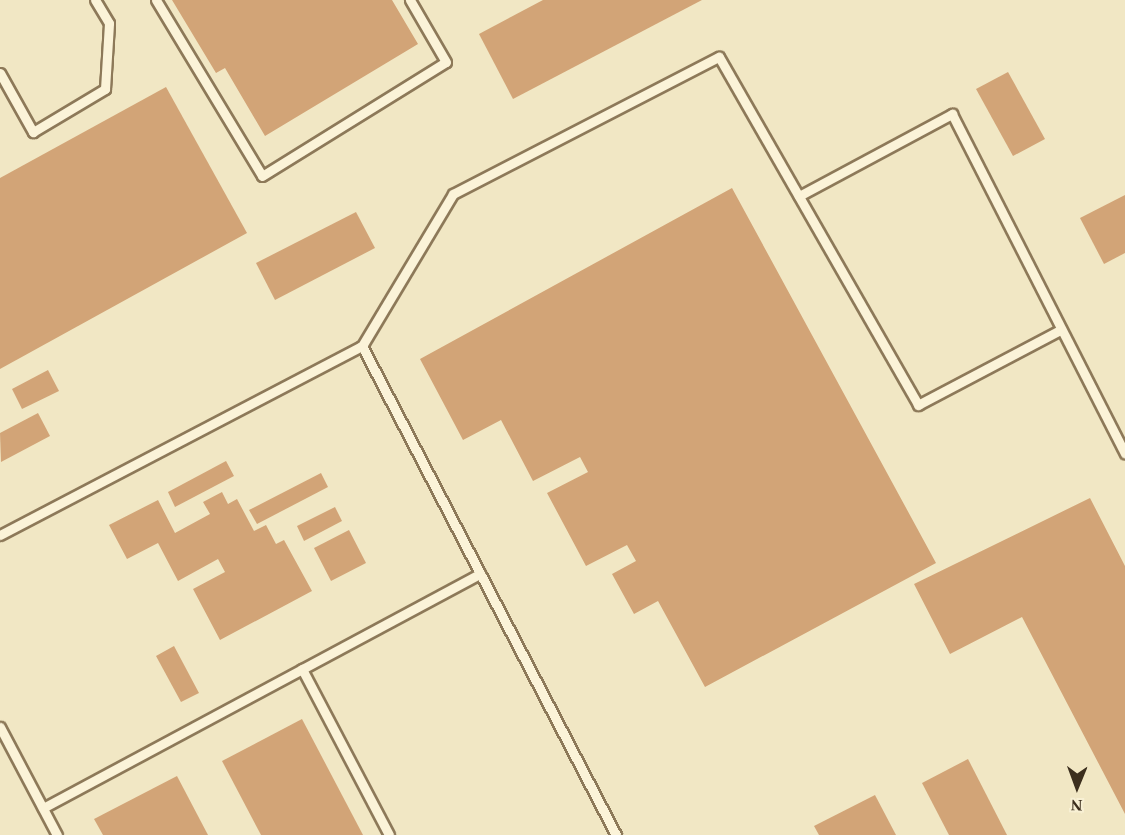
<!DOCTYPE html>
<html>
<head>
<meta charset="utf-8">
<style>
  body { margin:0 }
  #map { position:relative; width:1125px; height:835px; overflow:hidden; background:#f1e7c4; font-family:"Times New Roman",serif }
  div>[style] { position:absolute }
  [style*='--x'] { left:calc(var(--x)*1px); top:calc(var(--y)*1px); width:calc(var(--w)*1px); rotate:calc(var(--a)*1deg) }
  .building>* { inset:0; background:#d2a477 }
  .roads { filter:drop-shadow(2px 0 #8d7959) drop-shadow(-2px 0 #8d7959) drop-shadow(0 2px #8d7959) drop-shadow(0 -2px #8d7959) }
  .service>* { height:9px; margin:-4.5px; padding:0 4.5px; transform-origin:4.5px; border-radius:4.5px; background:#fbf3d8 }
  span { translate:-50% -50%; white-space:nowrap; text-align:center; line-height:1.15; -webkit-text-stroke:6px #f8f0d4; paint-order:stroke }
  .north { position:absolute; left:1047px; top:757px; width:60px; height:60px; -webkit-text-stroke:4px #f8f0d4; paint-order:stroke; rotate:181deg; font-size:16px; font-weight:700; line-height:24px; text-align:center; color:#3c2f1e }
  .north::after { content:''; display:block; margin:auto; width:21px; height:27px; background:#3c2f1e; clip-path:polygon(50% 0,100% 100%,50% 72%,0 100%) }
</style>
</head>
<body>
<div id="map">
  <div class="building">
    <i style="clip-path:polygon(172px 0,392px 0,418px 44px,265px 136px,225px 68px,216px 73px)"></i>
    <i style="clip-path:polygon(543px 0,702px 0,513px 99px,479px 34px)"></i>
    <i style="clip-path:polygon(1008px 72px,1045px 139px,1013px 156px,976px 89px)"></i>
    <i style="clip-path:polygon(166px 87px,247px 233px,0 369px,0 178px)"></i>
    <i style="clip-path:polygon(732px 188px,936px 563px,705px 687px,658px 601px,634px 614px,612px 574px,636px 561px,627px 545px,586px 566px,547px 493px,588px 472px,580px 457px,533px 481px,501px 420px,463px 440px,420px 359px)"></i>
    <i style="clip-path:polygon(1125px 195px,1125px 253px,1104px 264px,1080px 218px)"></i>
    <i style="clip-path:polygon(356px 212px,375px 248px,275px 300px,256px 263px)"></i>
    <i style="clip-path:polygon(48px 370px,59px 391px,22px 409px,12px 389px)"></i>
    <i style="clip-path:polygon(38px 413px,50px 436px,1px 462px,0 433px)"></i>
    <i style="clip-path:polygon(226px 461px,234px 476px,175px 507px,168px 492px)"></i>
    <i style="clip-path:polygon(321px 473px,328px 487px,257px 524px,249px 510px)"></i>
    <i style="clip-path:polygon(222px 492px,228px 504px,237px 499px,254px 531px,266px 525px,276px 544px,284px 540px,312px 591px,220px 640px,193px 589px,225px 572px,218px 559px,178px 581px,158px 543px,127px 559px,109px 525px,158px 500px,175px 533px,210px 514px,203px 502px)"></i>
    <i style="clip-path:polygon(1090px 498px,1125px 566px,1125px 814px,1022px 617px,950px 654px,914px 584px)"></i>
    <i style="clip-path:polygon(335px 507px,342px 521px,304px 541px,297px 526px)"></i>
    <i style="clip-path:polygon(349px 530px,366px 563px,331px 581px,314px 548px)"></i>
    <i style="clip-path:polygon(174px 646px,199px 693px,181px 702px,156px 656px)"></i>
    <i style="clip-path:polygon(302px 719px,363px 835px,261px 835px,222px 761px)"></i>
    <i style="clip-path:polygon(968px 759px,1007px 835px,949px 835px,922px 783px)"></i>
    <i style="clip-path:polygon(177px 776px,208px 835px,103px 835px,94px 819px)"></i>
    <i style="clip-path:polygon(875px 795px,896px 835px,819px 835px,814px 826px)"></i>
  </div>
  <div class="roads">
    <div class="service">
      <i style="--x:156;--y:0;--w:205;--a:58.9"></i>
      <i style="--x:262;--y:176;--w:216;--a:-31.8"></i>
      <i style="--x:446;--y:62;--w:72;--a:-120.1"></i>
      <i style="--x:0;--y:73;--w:68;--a:60.8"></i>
      <i style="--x:33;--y:132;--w:84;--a:-30.8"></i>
      <i style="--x:105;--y:89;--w:66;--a:-86.5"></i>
      <i style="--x:109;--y:23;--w:27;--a:-121"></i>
      <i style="--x:799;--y:196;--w:174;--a:-28.2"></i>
      <i style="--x:952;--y:114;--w:381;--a:63"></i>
      <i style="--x:362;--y:346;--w:551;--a:62.55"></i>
      <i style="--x:0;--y:535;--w:408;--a:-27.6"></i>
      <i style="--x:362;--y:346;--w:177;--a:-59.1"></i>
      <i style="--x:453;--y:194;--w:299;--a:-27.3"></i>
      <i style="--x:719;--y:57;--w:401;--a:60.2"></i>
      <i style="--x:918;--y:405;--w:161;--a:-27.8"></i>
      <i style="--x:302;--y:669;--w:187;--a:62.3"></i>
      <i style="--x:0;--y:727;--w:122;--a:62.2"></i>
      <i style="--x:43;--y:808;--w:496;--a:-28.2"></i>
    </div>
  </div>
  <div class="north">N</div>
</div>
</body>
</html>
